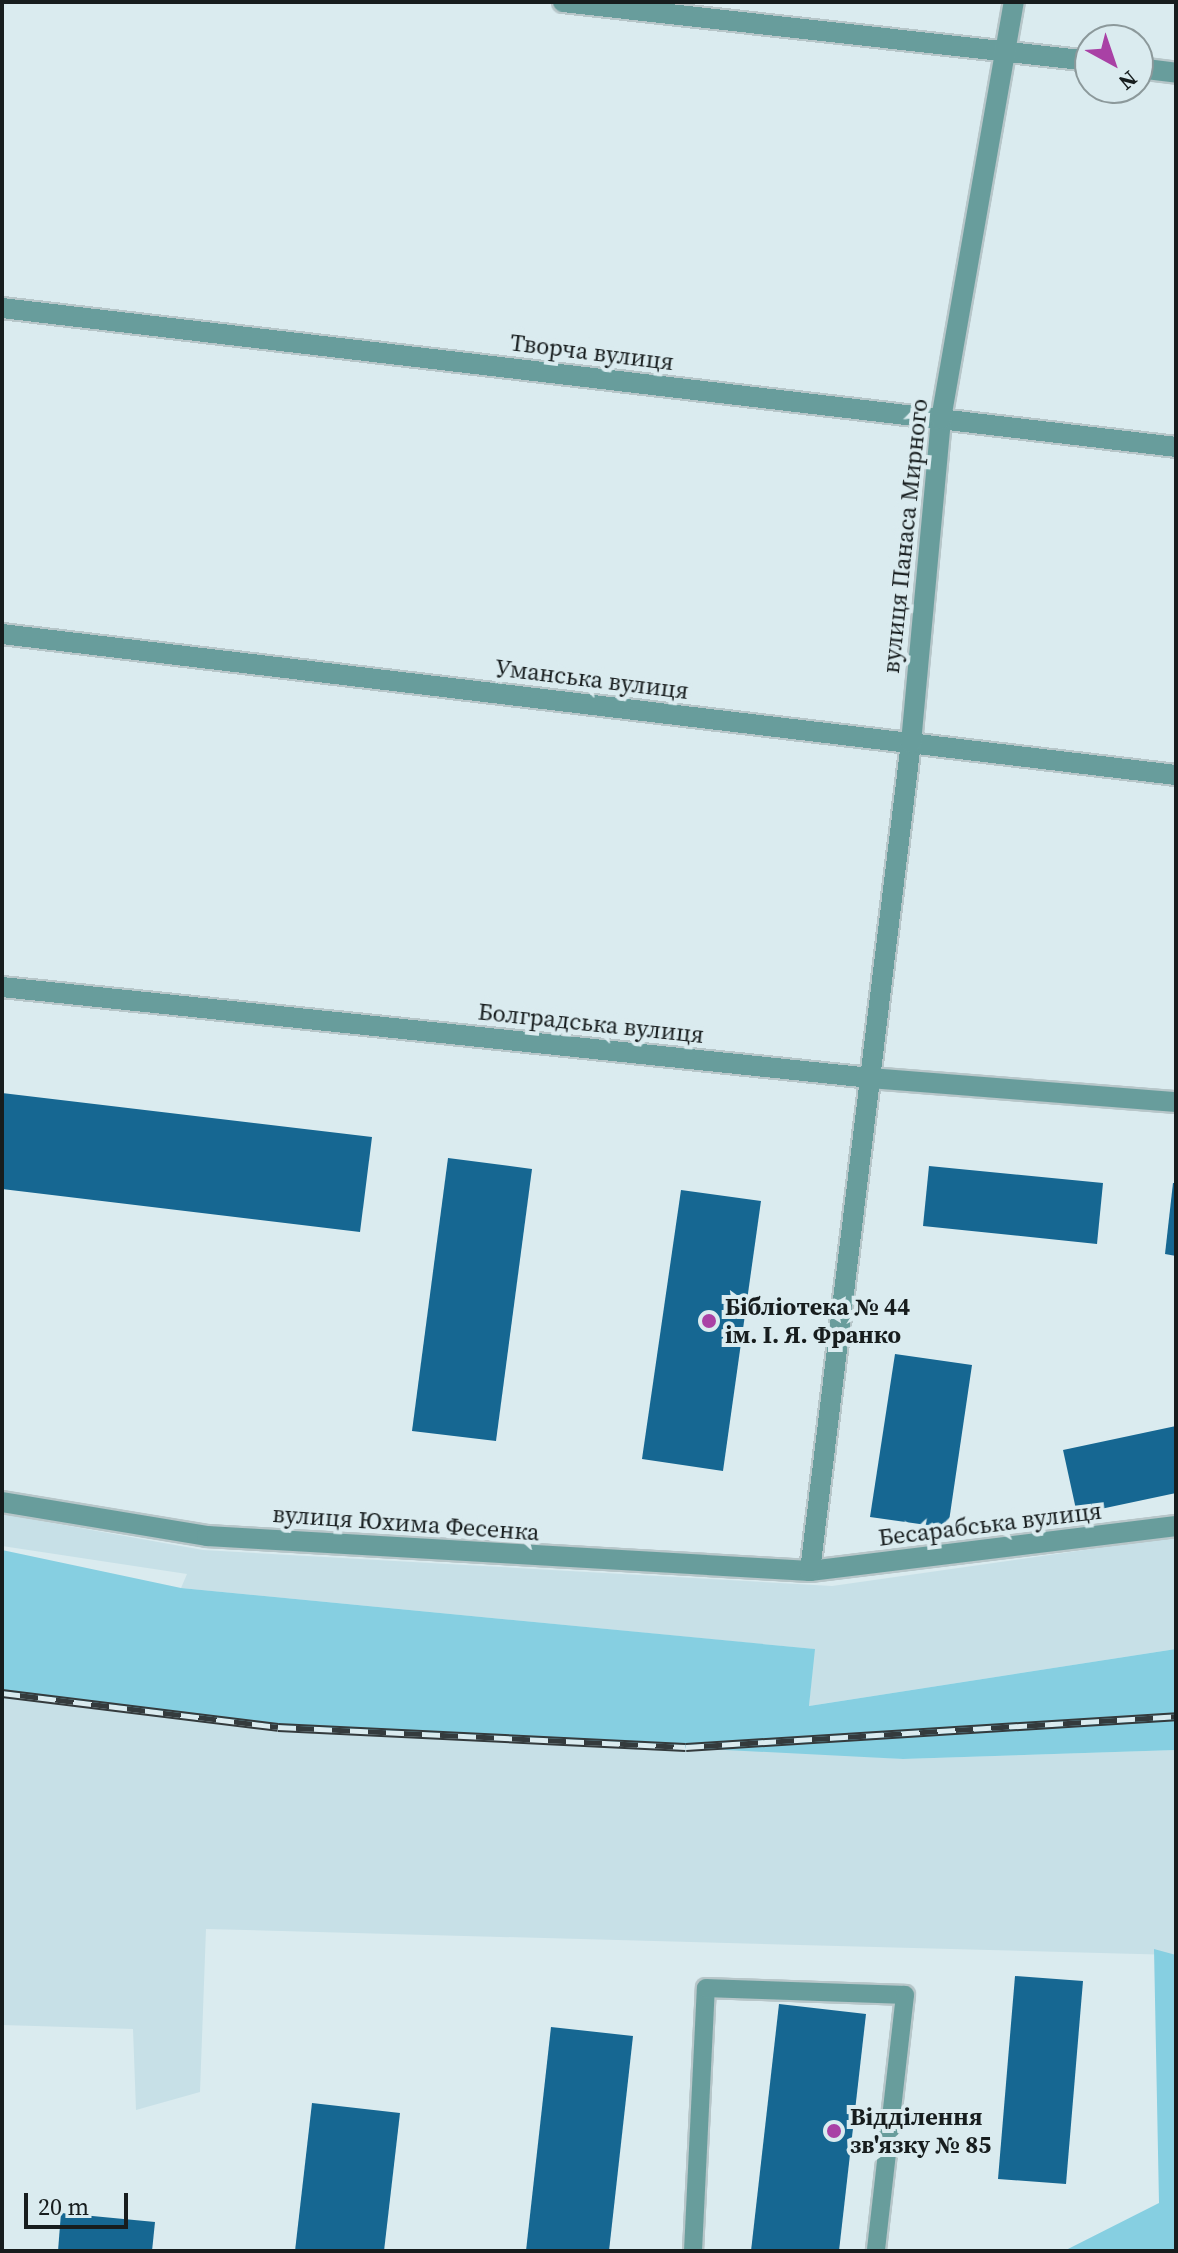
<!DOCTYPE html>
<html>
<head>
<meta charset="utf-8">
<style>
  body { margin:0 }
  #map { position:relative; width:1178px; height:2253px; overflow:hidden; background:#daebef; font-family:"Source Serif 4",serif }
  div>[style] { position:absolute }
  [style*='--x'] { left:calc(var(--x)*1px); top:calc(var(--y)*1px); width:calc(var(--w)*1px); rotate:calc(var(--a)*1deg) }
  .built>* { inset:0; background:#c7e0e7 }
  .green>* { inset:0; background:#86cfe1 }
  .building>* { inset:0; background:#166792 }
  .roads { filter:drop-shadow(2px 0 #b7c6c9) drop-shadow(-2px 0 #b7c6c9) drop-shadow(0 2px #b7c6c9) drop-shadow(0 -2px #b7c6c9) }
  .service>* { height:18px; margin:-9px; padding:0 9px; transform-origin:9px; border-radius:9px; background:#689d9c }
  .minor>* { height:20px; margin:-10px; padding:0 10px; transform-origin:10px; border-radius:10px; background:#689d9c }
  .rail>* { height:9px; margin-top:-4.5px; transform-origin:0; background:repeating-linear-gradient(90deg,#daebef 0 18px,#343b3d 0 36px); box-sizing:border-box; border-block:2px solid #343b3d }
  .dots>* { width:22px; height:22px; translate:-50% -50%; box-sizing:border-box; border:4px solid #daebef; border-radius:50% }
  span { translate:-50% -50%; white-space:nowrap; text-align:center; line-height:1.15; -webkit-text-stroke:8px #daebef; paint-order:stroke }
  .street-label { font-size:24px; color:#171d1e }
  .poi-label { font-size:24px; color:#171d1e; font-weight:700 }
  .left { translate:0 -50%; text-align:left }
  .frame { position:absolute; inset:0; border:4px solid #171d1e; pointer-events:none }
  .north { position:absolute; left:1074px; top:24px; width:80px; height:80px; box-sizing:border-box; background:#daebef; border:2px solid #8c999b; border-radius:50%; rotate:140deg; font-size:22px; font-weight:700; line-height:32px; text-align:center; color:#171d1e }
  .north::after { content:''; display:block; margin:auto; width:28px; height:36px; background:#a941a5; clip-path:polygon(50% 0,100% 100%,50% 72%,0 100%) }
  .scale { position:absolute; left:24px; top:2193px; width:104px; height:36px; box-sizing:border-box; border:4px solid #171d1e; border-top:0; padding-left:10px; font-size:24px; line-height:28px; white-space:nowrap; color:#171d1e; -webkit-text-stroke:6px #daebef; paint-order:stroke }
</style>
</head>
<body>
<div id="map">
  <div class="built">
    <i style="clip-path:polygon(2px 1514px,203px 1550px,832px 1586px,1176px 1537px,1176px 1649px,809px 1706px,814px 1649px,181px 1588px,187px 1574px,2px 1546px)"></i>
    <i style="clip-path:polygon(2px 1694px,903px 1759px,1176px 1750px,1176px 1955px,206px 1929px,200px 2092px,136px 2110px,133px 2029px,2px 2025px)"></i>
  </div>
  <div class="green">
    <i style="clip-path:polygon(2px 1550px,181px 1588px,815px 1649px,809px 1706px,1176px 1649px,1176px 1750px,903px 1759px,278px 1727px,2px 1693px)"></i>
    <i style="clip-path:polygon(1154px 1949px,1176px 1955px,1176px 2251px,1064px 2251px,1159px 2203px)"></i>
  </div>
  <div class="building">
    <i style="clip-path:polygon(2px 1093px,372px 1137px,360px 1232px,2px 1189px)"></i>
    <i style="clip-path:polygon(448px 1158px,532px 1169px,496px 1441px,412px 1431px)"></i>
    <i style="clip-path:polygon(929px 1166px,1103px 1183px,1097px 1244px,923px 1226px)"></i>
    <i style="clip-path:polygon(1173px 1183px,1176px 1183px,1176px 1256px,1165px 1254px)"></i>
    <i style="clip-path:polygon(681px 1190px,761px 1201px,723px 1471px,642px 1459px)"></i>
    <i style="clip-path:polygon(895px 1354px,972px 1365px,948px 1528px,870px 1517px)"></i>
    <i style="clip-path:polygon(1176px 1426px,1176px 1493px,1077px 1514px,1063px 1450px)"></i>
    <i style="clip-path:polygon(1015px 1976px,1083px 1981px,1066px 2184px,998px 2179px)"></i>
    <i style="clip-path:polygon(779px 2004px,866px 2014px,839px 2251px,751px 2251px)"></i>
    <i style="clip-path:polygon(551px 2027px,633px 2036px,609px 2251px,526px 2251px)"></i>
    <i style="clip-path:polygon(312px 2103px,400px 2113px,384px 2251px,295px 2251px)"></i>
    <i style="clip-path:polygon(61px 2213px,155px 2222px,152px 2251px,58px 2251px)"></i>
  </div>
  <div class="roads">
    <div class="service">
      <i style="--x:693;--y:2251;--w:263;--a:-87.2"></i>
      <i style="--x:706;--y:1988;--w:199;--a:2"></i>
      <i style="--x:905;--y:1995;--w:258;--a:96.5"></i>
    </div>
    <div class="minor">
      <i style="--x:563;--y:2;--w:530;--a:6.39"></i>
      <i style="--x:1138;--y:68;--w:38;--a:7"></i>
      <i style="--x:2;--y:308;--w:1182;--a:6.75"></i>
      <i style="--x:2;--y:634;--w:1182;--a:6.85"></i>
      <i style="--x:2;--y:987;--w:873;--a:5.98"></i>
      <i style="--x:870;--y:1078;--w:307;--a:4.5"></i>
      <i style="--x:2;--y:1502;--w:208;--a:9.4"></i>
      <i style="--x:207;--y:1536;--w:604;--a:3.32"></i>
      <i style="--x:810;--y:1571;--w:369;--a:-7"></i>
      <i style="--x:810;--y:1571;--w:834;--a:-83.05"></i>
      <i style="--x:911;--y:743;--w:325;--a:-84.7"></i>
      <i style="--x:941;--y:419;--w:423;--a:-80.1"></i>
    </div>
  </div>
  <div class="rail">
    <i style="--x:2;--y:1693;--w:278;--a:7"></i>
    <i style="--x:278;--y:1727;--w:408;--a:2.8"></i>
    <i style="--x:686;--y:1747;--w:491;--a:-3.6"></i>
  </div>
  <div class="dots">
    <i style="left:709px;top:1321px;background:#a941a5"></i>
    <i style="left:834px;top:2131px;background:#a941a5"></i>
  </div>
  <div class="street-label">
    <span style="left:592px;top:352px;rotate:7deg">Творча вулиця</span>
    <span style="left:905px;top:536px;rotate:-84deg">вулиця Панаса Мирного</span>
    <span style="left:592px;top:679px;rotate:7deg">Уманська вулиця</span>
    <span style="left:591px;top:1023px;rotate:6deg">Болградська вулиця</span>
    <span style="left:406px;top:1523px;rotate:4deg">вулиця Юхима Фесенка</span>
    <span style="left:990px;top:1524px;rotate:-7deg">Бесарабська вулиця</span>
  </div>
  <div class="poi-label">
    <span class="left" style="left:725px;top:1321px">Бібліотека № 44<br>ім. І. Я. Франко</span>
    <span class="left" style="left:850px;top:2131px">Відділення<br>зв'язку № 85</span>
  </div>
  <div class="frame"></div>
  <div class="north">N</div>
  <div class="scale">20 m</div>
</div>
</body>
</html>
